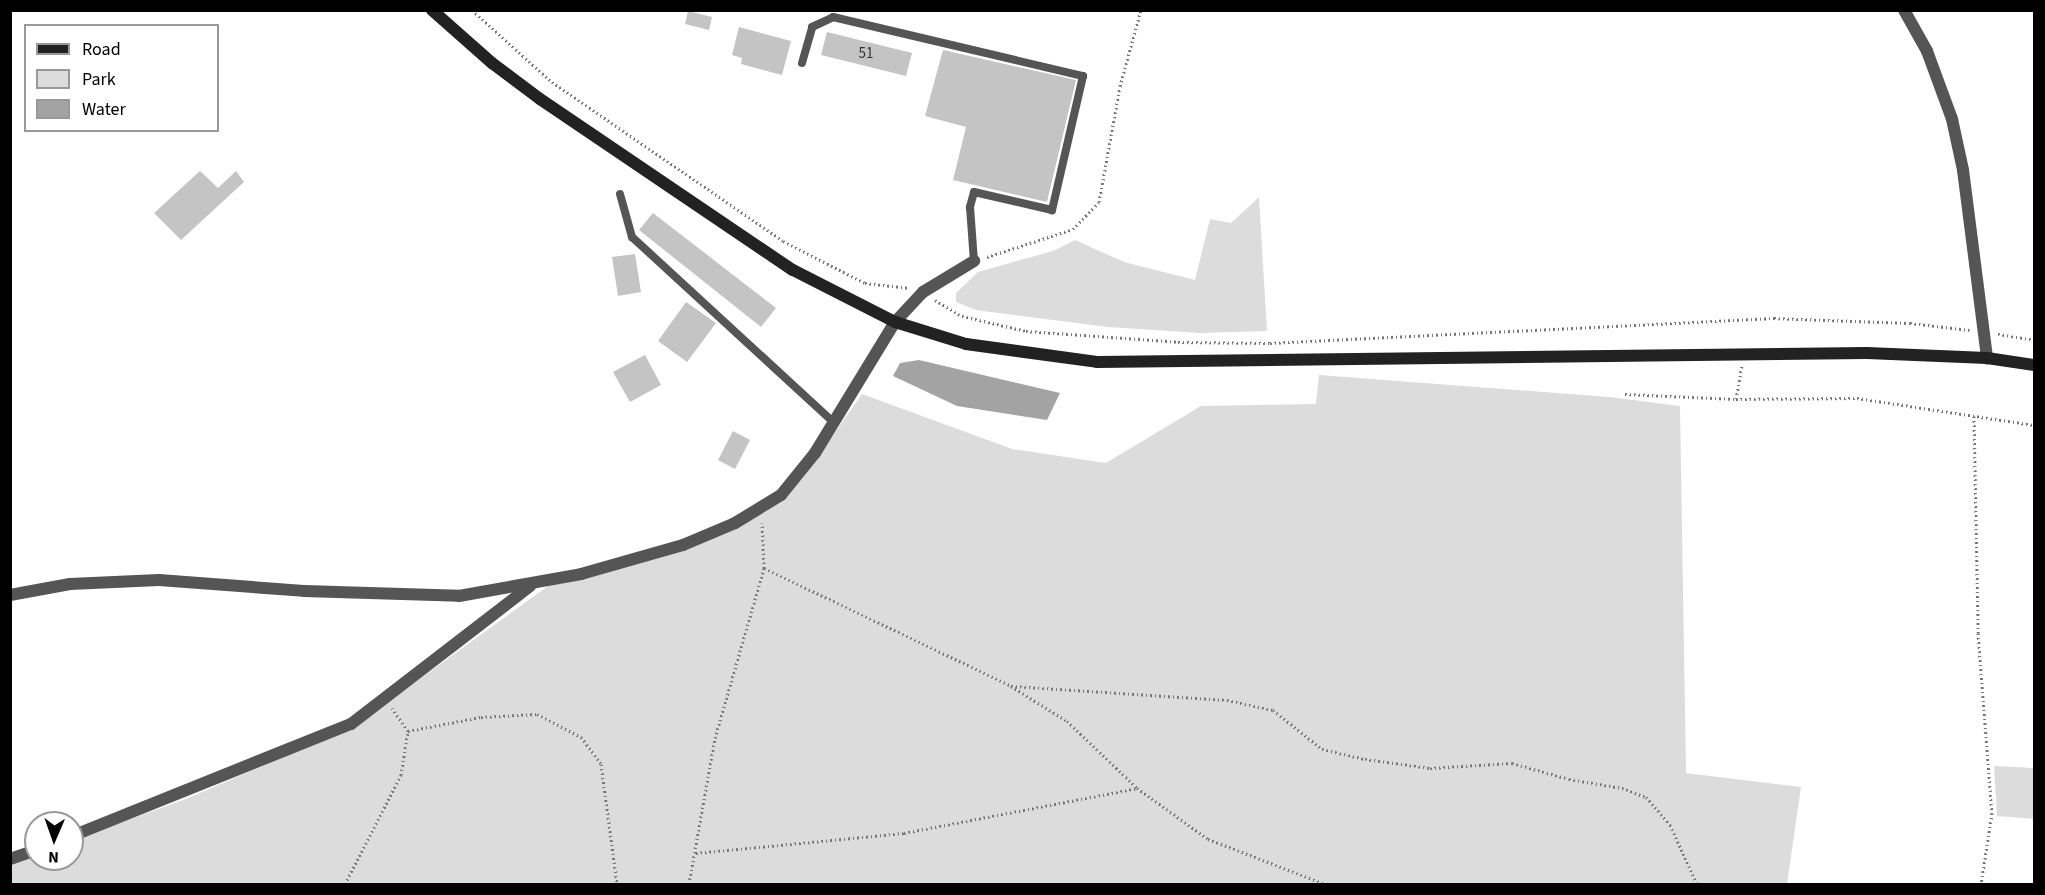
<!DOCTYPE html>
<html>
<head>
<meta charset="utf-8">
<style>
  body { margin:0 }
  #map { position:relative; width:2045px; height:895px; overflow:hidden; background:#fff; font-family:"Source Sans 3",sans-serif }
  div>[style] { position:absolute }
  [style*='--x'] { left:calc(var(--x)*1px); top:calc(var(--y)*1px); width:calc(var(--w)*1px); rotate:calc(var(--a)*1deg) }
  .green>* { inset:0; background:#dcdcdc }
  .water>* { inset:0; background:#a3a3a3 }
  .building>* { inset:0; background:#c4c4c4 }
  .path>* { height:3px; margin-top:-1.5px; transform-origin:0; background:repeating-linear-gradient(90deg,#777 0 1.5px,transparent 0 4.5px) }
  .lane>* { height:8px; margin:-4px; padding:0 4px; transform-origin:4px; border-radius:4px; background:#555 }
  .street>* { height:12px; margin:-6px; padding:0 6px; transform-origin:6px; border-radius:6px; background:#555 }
  .secondary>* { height:12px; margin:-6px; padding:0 6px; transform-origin:6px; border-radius:6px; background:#222 }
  span { translate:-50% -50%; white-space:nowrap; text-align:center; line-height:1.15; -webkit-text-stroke:5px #fff; paint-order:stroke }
  .number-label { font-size:15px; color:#313131 }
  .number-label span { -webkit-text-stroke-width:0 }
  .frame { position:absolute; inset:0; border:12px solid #000; pointer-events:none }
  .legend { position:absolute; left:24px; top:24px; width:195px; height:108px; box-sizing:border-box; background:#fff; border:2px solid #999; margin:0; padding:8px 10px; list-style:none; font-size:18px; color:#000 }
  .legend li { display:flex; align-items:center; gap:12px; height:30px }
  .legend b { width:30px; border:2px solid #999 }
  .north { position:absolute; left:24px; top:811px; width:60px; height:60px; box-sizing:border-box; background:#fff; border:2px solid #999; border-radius:50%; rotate:182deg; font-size:16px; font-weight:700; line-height:24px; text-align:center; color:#000 }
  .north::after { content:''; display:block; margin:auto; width:21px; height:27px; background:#000; clip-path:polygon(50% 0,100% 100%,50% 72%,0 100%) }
</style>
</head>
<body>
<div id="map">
  <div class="green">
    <i style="clip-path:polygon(1259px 197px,1267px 331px,1200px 333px,1108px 327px,976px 310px,956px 302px,956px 293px,978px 272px,1053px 251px,1075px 240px,1124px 262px,1195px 280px,1210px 219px,1231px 223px)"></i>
    <i style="clip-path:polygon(1319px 375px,1609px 397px,1680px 406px,1686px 773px,1801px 787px,1787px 884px,11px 884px,11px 862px,36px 853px,36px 859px,72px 859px,72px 840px,186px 799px,355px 726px,548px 586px,740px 526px,807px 472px,862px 394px,1012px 449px,1106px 463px,1201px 406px,1316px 404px)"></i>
    <i style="clip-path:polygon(1994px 766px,2034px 768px,2034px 819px,1997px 816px)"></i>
  </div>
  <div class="water">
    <i style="clip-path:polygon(919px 360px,1060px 393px,1047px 420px,957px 406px,893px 376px,900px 363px)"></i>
  </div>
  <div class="building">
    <i style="clip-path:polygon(688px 11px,712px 17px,709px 30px,685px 24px)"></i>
    <i style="clip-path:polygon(739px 27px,791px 41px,782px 75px,741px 64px,742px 58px,732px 55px)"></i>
    <i style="clip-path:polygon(827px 32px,912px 53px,906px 76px,821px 55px)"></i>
    <i style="clip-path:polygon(943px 50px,1076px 80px,1047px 202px,953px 180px,966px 127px,925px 116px)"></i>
    <i style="clip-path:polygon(200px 171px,218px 188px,236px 171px,244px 182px,181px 240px,154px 213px)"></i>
    <i style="clip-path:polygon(653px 213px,776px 308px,761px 327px,639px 230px)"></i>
    <i style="clip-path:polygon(635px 254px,641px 292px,618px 296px,612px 257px)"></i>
    <i style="clip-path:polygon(686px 302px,716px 323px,687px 362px,658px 341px)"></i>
    <i style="clip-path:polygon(645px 355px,661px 385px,630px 402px,613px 372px)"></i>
    <i style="clip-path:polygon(733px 431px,750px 440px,735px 469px,718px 460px)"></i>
  </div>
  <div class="path">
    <i style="--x:472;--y:10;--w:108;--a:42"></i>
    <i style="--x:552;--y:82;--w:280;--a:34.5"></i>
    <i style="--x:783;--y:241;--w:92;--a:27.1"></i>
    <i style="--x:865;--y:283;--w:45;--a:6.3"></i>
    <i style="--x:987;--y:257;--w:90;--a:-18"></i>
    <i style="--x:1073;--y:229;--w:37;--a:-46"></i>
    <i style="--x:1099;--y:202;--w:118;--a:-79.7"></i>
    <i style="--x:1120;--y:86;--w:79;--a:-74.6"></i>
    <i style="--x:935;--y:300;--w:31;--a:31"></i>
    <i style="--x:962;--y:316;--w:66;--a:13.2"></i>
    <i style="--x:1026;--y:331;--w:152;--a:4.1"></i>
    <i style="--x:1178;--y:342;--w:92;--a:0.6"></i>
    <i style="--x:1270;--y:343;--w:505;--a:-2.84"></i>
    <i style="--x:1774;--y:318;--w:136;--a:2.1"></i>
    <i style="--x:1910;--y:323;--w:60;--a:6.7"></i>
    <i style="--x:1998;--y:334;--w:36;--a:9"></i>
    <i style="--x:1625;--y:394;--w:111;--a:2.6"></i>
    <i style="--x:1736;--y:399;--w:34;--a:-80"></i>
    <i style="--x:1736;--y:399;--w:121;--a:-0.5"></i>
    <i style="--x:1857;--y:398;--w:179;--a:8.7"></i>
    <i style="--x:1974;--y:416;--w:217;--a:88.9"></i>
    <i style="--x:1978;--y:633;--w:181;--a:85.6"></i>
    <i style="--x:1992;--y:813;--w:72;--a:98.8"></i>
    <i style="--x:764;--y:568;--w:274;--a:25.5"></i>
    <i style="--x:1011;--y:686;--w:66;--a:32"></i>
    <i style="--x:1067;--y:721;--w:97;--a:43.7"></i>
    <i style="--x:1137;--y:788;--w:87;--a:35.7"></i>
    <i style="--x:1208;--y:839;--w:125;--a:21"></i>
    <i style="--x:1011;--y:686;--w:216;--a:3.7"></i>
    <i style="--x:1227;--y:700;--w:47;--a:12.3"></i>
    <i style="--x:1273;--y:710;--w:63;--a:38.5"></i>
    <i style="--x:1322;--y:749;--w:44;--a:13.1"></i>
    <i style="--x:1365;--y:759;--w:66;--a:7.9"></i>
    <i style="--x:1430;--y:768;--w:82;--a:-3.5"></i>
    <i style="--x:1512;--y:763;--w:59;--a:15.7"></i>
    <i style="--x:1569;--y:779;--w:54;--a:9.6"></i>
    <i style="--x:1622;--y:788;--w:26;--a:21"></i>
    <i style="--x:1646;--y:797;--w:37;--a:49"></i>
    <i style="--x:1670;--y:825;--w:65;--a:65.4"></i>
    <i style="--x:408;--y:731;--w:74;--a:-10.9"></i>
    <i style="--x:481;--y:717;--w:56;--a:-3.1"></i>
    <i style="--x:537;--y:714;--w:50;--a:27.6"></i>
    <i style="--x:581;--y:737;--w:34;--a:53"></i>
    <i style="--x:601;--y:764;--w:121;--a:82.4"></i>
    <i style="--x:696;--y:853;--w:209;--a:-5.5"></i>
    <i style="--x:904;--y:833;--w:237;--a:-10.9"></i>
    <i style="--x:345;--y:884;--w:123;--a:-62.8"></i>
    <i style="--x:401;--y:775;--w:45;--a:-81"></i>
    <i style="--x:408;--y:731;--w:28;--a:-125"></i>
    <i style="--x:689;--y:884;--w:148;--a:-79.9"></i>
    <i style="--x:715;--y:738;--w:177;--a:-73.9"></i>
    <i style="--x:764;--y:568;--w:45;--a:-92.5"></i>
  </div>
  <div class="lane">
    <i style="--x:802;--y:63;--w:37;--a:-74"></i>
    <i style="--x:812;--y:27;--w:23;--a:-25"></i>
    <i style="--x:833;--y:17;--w:257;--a:13.3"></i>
    <i style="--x:1083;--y:76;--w:138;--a:103"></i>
    <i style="--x:1052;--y:210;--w:80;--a:-167"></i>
    <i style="--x:974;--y:192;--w:16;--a:105"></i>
    <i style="--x:970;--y:207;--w:54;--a:85.8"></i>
    <i style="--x:620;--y:194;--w:45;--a:74.4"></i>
    <i style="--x:632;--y:237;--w:275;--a:42.6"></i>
  </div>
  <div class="street">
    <i style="--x:1904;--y:10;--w:47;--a:60.7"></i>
    <i style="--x:1927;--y:51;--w:72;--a:69.8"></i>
    <i style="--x:1952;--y:119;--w:52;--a:77.8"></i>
    <i style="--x:1963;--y:170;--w:190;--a:82.7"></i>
    <i style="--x:10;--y:595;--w:61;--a:-10.4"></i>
    <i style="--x:70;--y:584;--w:89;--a:-2.6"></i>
    <i style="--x:159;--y:580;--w:145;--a:4.3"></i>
    <i style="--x:304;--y:591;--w:155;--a:1.8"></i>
    <i style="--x:459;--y:596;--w:124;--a:-10.2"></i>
    <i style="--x:581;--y:574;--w:106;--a:-15.9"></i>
    <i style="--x:683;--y:545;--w:56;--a:-22.9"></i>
    <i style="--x:735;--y:523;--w:54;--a:-31.3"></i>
    <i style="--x:781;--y:495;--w:54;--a:-51"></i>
    <i style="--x:815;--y:453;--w:153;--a:-58.6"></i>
    <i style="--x:895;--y:322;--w:41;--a:-47"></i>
    <i style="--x:923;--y:292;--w:60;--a:-31.3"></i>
    <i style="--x:72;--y:836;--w:301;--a:-21.9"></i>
    <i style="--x:351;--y:724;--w:226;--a:-37.6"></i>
    <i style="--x:10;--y:859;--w:28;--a:-19"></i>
  </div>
  <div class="secondary">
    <i style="--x:432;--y:10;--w:80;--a:41.5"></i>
    <i style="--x:492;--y:63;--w:60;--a:36.9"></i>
    <i style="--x:540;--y:99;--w:305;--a:34.1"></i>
    <i style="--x:793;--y:270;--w:114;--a:27"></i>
    <i style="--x:895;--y:322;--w:74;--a:17.2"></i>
    <i style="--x:966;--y:344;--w:132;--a:7.8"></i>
    <i style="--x:1097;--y:362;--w:770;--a:-0.67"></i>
    <i style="--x:1867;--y:353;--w:120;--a:2.4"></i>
    <i style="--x:1987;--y:358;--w:48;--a:8.5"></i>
  </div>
  <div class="number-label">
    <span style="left:866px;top:54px">51</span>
  </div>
  <div class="frame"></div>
  <ul class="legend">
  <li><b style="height:8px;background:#222"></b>Road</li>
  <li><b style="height:16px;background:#dcdcdc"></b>Park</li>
  <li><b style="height:16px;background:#a3a3a3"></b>Water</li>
  </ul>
  <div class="north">N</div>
</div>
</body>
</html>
